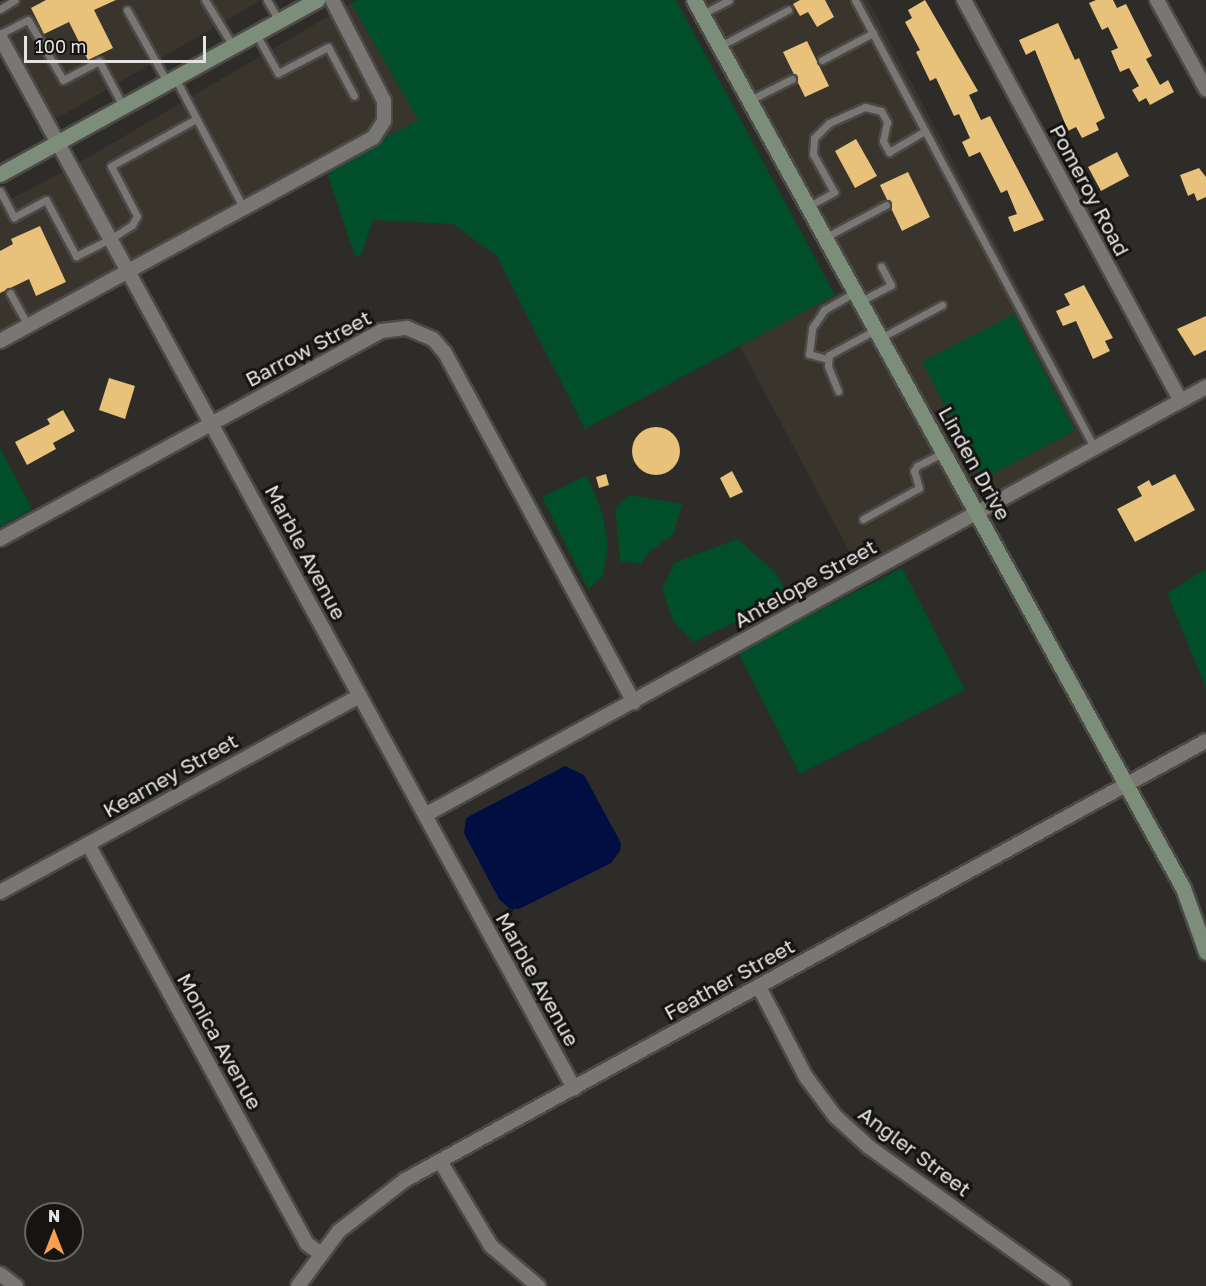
<!DOCTYPE html>
<html>
<head>
<meta charset="utf-8">
<style>
  body { margin:0 }
  #map { position:relative; width:1206px; height:1286px; overflow:hidden; background:#2d2c29; font-family:"Golos Text",sans-serif }
  div>[style] { position:absolute }
  [style*='--x'] { left:calc(var(--x)*1px); top:calc(var(--y)*1px); width:calc(var(--w)*1px); rotate:calc(var(--a)*1deg) }
  .built>* { inset:0; background:#39352d }
  .green>* { inset:0; background:#014f2a }
  .water>* { inset:0; background:#000e42 }
  .building>* { inset:0; background:#e8c17a }
  .round { border-radius:50% }
  .roads { filter:drop-shadow(2px 0 #4c4a48) drop-shadow(-2px 0 #4c4a48) drop-shadow(0 2px #4c4a48) drop-shadow(0 -2px #4c4a48) }
  .lane>* { height:7px; margin:-3.5px; padding:0 3.5px; transform-origin:3.5px; border-radius:3.5px; background:#787773 }
  .street>* { height:14px; margin:-7px; padding:0 7px; transform-origin:7px; border-radius:7px; background:#787773 }
  .secondary>* { height:15px; margin:-7.5px; padding:0 7.5px; transform-origin:7.5px; border-radius:7.5px; background:#7c8e79 }
  span { translate:-50% -50%; white-space:nowrap; text-align:center; line-height:1.15; -webkit-text-stroke:6px #151413; paint-order:stroke }
  .street-label { font-size:21px; color:#e4e3e1 }
  .north { position:absolute; left:24px; top:1202px; width:60px; height:60px; box-sizing:border-box; background:#151413; border:2px solid #686765; border-radius:50%; rotate:0deg; font-size:16px; font-weight:700; line-height:24px; text-align:center; color:#e4e3e1 }
  .north::after { content:''; display:block; margin:auto; width:21px; height:27px; background:#fa9f4f; clip-path:polygon(50% 0,100% 100%,50% 72%,0 100%) }
  .scale { position:absolute; left:24px; top:36px; width:182px; height:27px; box-sizing:border-box; border:3px solid #e4e3e1; border-top:0; padding-left:8px; font-size:18px; line-height:21px; white-space:nowrap; color:#e4e3e1; -webkit-text-stroke:4px #151413; paint-order:stroke }
</style>
</head>
<body>
<div id="map">
  <div class="built">
    <i style="clip-path:polygon(5px 0,261px 0,49px 123px,0 26px,0 3px)"></i>
    <i style="clip-path:polygon(702px 0,868px 0,1105px 451px,985px 511px)"></i>
    <i style="clip-path:polygon(351px 3px,419px 120px,0 350px,0 205px,72px 167px)"></i>
    <i style="clip-path:polygon(847px 288px,974px 517px,863px 577px,740px 346px)"></i>
  </div>
  <div class="green">
    <i style="clip-path:polygon(357px 0,676px 0,835px 295px,585px 429px,497px 256px,453px 224px,373px 220px,361px 255px,355px 256px,326px 169px,418px 120px,351px 3px)"></i>
    <i style="clip-path:polygon(1014px 314px,1075px 431px,983px 479px,922px 362px)"></i>
    <i style="clip-path:polygon(0 448px,32px 509px,0 527px)"></i>
    <i style="clip-path:polygon(587px 475px,602px 513px,608px 543px,603px 576px,588px 589px,542px 497px)"></i>
    <i style="clip-path:polygon(630px 495px,682px 504px,673px 535px,651px 550px,640px 564px,620px 561px,615px 508px)"></i>
    <i style="clip-path:polygon(737px 539px,775px 572px,789px 597px,693px 642px,673px 621px,662px 589px,674px 563px)"></i>
    <i style="clip-path:polygon(902px 568px,965px 690px,800px 774px,738px 652px)"></i>
    <i style="clip-path:polygon(1206px 569px,1206px 688px,1167px 593px)"></i>
  </div>
  <div class="water">
    <i style="clip-path:polygon(565px 766px,584px 775px,621px 843px,620px 851px,611px 863px,519px 909px,510px 909px,499px 899px,464px 833px,466px 818px)"></i>
  </div>
  <div class="building">
    <i style="clip-path:polygon(46px 0,116px 0,94px 10px,113px 48px,88px 60px,69px 22px,44px 34px,31px 8px)"></i>
    <i style="clip-path:polygon(800px 0,825px 0,834px 17px,817px 27px,808px 12px,800px 16px,793px 4px)"></i>
    <i style="clip-path:polygon(925px 0,978px 91px,969px 95px,981px 120px,990px 116px,1044px 220px,1014px 232px,1008px 217px,1017px 214px,1007px 190px,1001px 193px,980px 152px,969px 157px,962px 142px,970px 138px,959px 114px,954px 116px,936px 78px,930px 81px,916px 52px,920px 50px,905px 22px,912px 18px,908px 10px)"></i>
    <i style="clip-path:polygon(1096px 0,1113px 0,1117px 8px,1126px 4px,1152px 56px,1146px 59px,1160px 85px,1168px 80px,1174px 92px,1150px 105px,1146px 98px,1139px 102px,1132px 90px,1139px 86px,1129px 68px,1120px 72px,1111px 51px,1118px 48px,1108px 27px,1102px 30px,1089px 3px)"></i>
    <i style="clip-path:polygon(1058px 23px,1075px 60px,1079px 58px,1105px 118px,1096px 123px,1099px 130px,1082px 138px,1076px 127px,1068px 131px,1035px 50px,1026px 55px,1019px 40px)"></i>
    <i style="clip-path:polygon(807px 41px,829px 86px,805px 97px,783px 52px)"></i>
    <i style="clip-path:polygon(856px 139px,877px 176px,855px 188px,835px 151px)"></i>
    <i style="clip-path:polygon(1117px 152px,1129px 176px,1101px 191px,1088px 167px)"></i>
    <i style="clip-path:polygon(1199px 168px,1206px 177px,1206px 197px,1197px 201px,1194px 193px,1188px 196px,1180px 175px)"></i>
    <i style="clip-path:polygon(908px 172px,930px 217px,902px 231px,880px 185px)"></i>
    <i style="clip-path:polygon(40px 226px,66px 282px,36px 296px,29px 279px,0 293px,0 251px,13px 244px,11px 239px)"></i>
    <i style="clip-path:polygon(1084px 285px,1113px 338px,1105px 341px,1110px 351px,1093px 359px,1076px 321px,1063px 326px,1056px 311px,1070px 305px,1064px 294px)"></i>
    <i style="clip-path:polygon(1206px 316px,1206px 350px,1194px 356px,1177px 329px)"></i>
    <i style="clip-path:polygon(109px 378px,135px 386px,125px 419px,99px 410px)"></i>
    <i style="clip-path:polygon(63px 410px,75px 431px,53px 443px,56px 449px,27px 465px,15px 442px,50px 424px,47px 419px)"></i>
    <i class="round" style="left:632px;top:427px;width:48px;height:48px"></i>
    <i style="clip-path:polygon(732px 471px,743px 492px,730px 498px,720px 478px)"></i>
    <i style="clip-path:polygon(606px 474px,609px 485px,599px 488px,596px 477px)"></i>
    <i style="clip-path:polygon(1175px 474px,1195px 510px,1135px 542px,1117px 509px,1142px 496px,1137px 487px,1149px 480px,1152px 486px)"></i>
  </div>
  <div class="roads">
    <div class="lane">
      <i style="--x:205;--y:0;--w:54;--a:58.7"></i>
      <i style="--x:267;--y:0;--w:24;--a:60"></i>
      <i style="--x:855;--y:0;--w:507;--a:61.87"></i>
      <i style="--x:0;--y:9;--w:17;--a:-31"></i>
      <i style="--x:127;--y:10;--w:82;--a:60.9"></i>
      <i style="--x:702;--y:14;--w:30;--a:-27"></i>
      <i style="--x:0;--y:34;--w:31;--a:-27"></i>
      <i style="--x:28;--y:20;--w:69;--a:59.7"></i>
      <i style="--x:63;--y:80;--w:41;--a:-27.8"></i>
      <i style="--x:99;--y:61;--w:51;--a:61.9"></i>
      <i style="--x:256;--y:34;--w:45;--a:60.6"></i>
      <i style="--x:278;--y:73;--w:56;--a:-27.5"></i>
      <i style="--x:328;--y:47;--w:55;--a:62"></i>
      <i style="--x:720;--y:46;--w:77;--a:-27.9"></i>
      <i style="--x:822;--y:60;--w:58;--a:-27.9"></i>
      <i style="--x:175;--y:78;--w:146;--a:62.2"></i>
      <i style="--x:750;--y:100;--w:47;--a:-26.6"></i>
      <i style="--x:0;--y:191;--w:30;--a:62"></i>
      <i style="--x:14;--y:217;--w:36;--a:-28"></i>
      <i style="--x:46;--y:200;--w:64;--a:61.8"></i>
      <i style="--x:76;--y:256;--w:40;--a:-26.6"></i>
      <i style="--x:112;--y:238;--w:24;--a:-33"></i>
      <i style="--x:132;--y:225;--w:10;--a:-61"></i>
      <i style="--x:137;--y:216;--w:56;--a:-117.5"></i>
      <i style="--x:111;--y:166;--w:97;--a:-28.9"></i>
      <i style="--x:809;--y:206;--w:29;--a:-29"></i>
      <i style="--x:834;--y:192;--w:43;--a:-118.9"></i>
      <i style="--x:813;--y:154;--w:16;--a:-86"></i>
      <i style="--x:814;--y:138;--w:21;--a:-45"></i>
      <i style="--x:829;--y:123;--w:39;--a:-24"></i>
      <i style="--x:865;--y:107;--w:16;--a:14"></i>
      <i style="--x:881;--y:111;--w:13;--a:61"></i>
      <i style="--x:887;--y:122;--w:19;--a:102"></i>
      <i style="--x:883;--y:141;--w:13;--a:61"></i>
      <i style="--x:889;--y:152;--w:42;--a:-30.3"></i>
      <i style="--x:826;--y:237;--w:68;--a:-28.1"></i>
      <i style="--x:10;--y:293;--w:38;--a:61"></i>
      <i style="--x:861;--y:301;--w:34;--a:-28"></i>
      <i style="--x:891;--y:285;--w:21;--a:-118"></i>
      <i style="--x:882;--y:337;--w:68;--a:-28.1"></i>
      <i style="--x:827;--y:359;--w:19;--a:-164"></i>
      <i style="--x:809;--y:354;--w:26;--a:-83"></i>
      <i style="--x:812;--y:328;--w:22;--a:-56"></i>
      <i style="--x:824;--y:310;--w:34;--a:-30"></i>
      <i style="--x:838;--y:391;--w:27;--a:-112"></i>
      <i style="--x:828;--y:366;--w:11;--a:-85"></i>
      <i style="--x:829;--y:355;--w:55;--a:-28.4"></i>
      <i style="--x:863;--y:519;--w:64;--a:-29"></i>
      <i style="--x:919;--y:488;--w:18;--a:-106"></i>
      <i style="--x:914;--y:471;--w:6;--a:-59"></i>
      <i style="--x:917;--y:466;--w:29;--a:-27"></i>
    </div>
    <div class="street">
      <i style="--x:964;--y:0;--w:455;--a:61.6"></i>
      <i style="--x:1157;--y:0;--w:102;--a:61.2"></i>
      <i style="--x:0;--y:37;--w:1198;--a:61.36"></i>
      <i style="--x:0;--y:341;--w:425;--a:-28.6"></i>
      <i style="--x:373;--y:138;--w:20;--a:-57"></i>
      <i style="--x:384;--y:121;--w:20;--a:-90"></i>
      <i style="--x:384;--y:101;--w:114;--a:-117.2"></i>
      <i style="--x:0;--y:539;--w:434;--a:-28.6"></i>
      <i style="--x:381;--y:331;--w:26;--a:-7"></i>
      <i style="--x:407;--y:328;--w:28;--a:23"></i>
      <i style="--x:433;--y:339;--w:18;--a:49"></i>
      <i style="--x:445;--y:353;--w:397;--a:61.6"></i>
      <i style="--x:425;--y:815;--w:891;--a:-28.72"></i>
      <i style="--x:88;--y:844;--w:456;--a:61.3"></i>
      <i style="--x:307;--y:1244;--w:16;--a:35"></i>
      <i style="--x:0;--y:892;--w:410;--a:-28.6"></i>
      <i style="--x:759;--y:987;--w:102;--a:62.4"></i>
      <i style="--x:806;--y:1077;--w:49;--a:53.4"></i>
      <i style="--x:835;--y:1116;--w:46;--a:42.4"></i>
      <i style="--x:869;--y:1147;--w:239;--a:35.6"></i>
      <i style="--x:440;--y:1161;--w:99;--a:59"></i>
      <i style="--x:491;--y:1246;--w:62;--a:40.4"></i>
      <i style="--x:0;--y:1274;--w:20;--a:37"></i>
      <i style="--x:298;--y:1286;--w:69;--a:-53.3"></i>
      <i style="--x:339;--y:1231;--w:83;--a:-37.7"></i>
      <i style="--x:405;--y:1180;--w:913;--a:-28.73"></i>
    </div>
    <div class="secondary">
      <i style="--x:694;--y:0;--w:1014;--a:61.16"></i>
      <i style="--x:1183;--y:888;--w:68;--a:70.2"></i>
      <i style="--x:0;--y:174;--w:362;--a:-28.8"></i>
    </div>
  </div>
  <div class="street-label">
    <span style="left:1090px;top:190px;rotate:62deg">Pomeroy Road</span>
    <span style="left:308px;top:348px;rotate:-28deg">Barrow Street</span>
    <span style="left:975px;top:463px;rotate:61deg">Linden Drive</span>
    <span style="left:306px;top:552px;rotate:62deg">Marble Avenue</span>
    <span style="left:805px;top:583px;rotate:-29deg">Antelope Street</span>
    <span style="left:170px;top:775px;rotate:-29deg">Kearney Street</span>
    <span style="left:538px;top:979px;rotate:61deg">Marble Avenue</span>
    <span style="left:729px;top:979px;rotate:-29deg">Feather Street</span>
    <span style="left:220px;top:1041px;rotate:61deg">Monica Avenue</span>
    <span style="left:915px;top:1151px;rotate:37deg">Angler Street</span>
  </div>
  <div class="north">N</div>
  <div class="scale">100 m</div>
</div>
</body>
</html>
